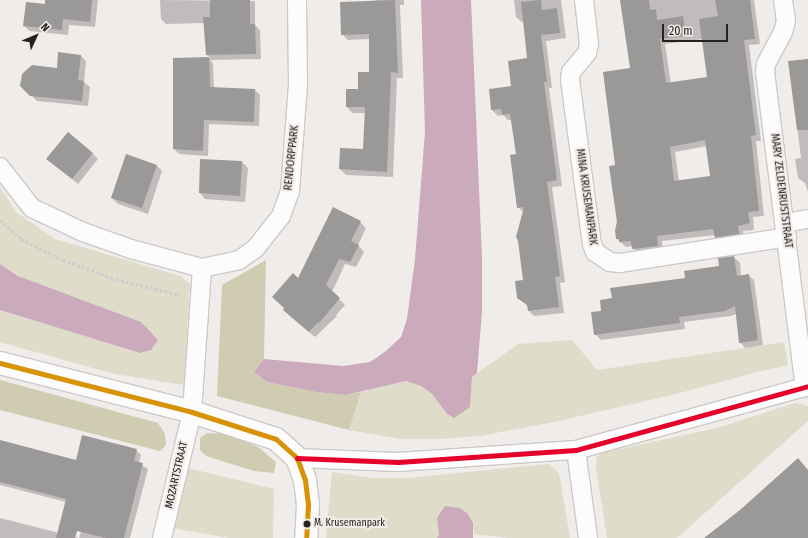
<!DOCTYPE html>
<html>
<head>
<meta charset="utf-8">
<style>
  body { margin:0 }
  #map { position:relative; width:808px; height:538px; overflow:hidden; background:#f0ecea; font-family:"Fira Sans Condensed",sans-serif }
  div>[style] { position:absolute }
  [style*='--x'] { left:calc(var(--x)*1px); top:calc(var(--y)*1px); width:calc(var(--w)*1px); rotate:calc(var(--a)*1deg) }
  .green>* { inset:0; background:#dfdcca }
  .forest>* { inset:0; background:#d0ccb1 }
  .water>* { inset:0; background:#caaabb }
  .shadow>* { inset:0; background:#0003 }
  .building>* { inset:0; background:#9b9998 }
  .path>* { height:2.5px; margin-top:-1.25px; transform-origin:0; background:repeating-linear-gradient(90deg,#cecdcd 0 3px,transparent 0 5px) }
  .roads { filter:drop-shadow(1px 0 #ccc9c8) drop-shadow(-1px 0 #ccc9c8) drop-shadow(0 1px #ccc9c8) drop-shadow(0 -1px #ccc9c8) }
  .minor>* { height:18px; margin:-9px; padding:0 9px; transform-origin:9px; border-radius:9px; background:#fdfcfc }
  .tertiary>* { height:22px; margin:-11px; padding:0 11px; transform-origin:11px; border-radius:11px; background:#fdfcfc }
  .bus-1>* { height:5px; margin:-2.5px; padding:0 2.5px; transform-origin:2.5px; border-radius:2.5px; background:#d79205 }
  .bus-2>* { height:5px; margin:-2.5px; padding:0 2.5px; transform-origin:2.5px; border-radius:2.5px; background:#e4002b }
  .dots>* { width:11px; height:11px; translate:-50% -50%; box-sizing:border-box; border:2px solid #f2ebe8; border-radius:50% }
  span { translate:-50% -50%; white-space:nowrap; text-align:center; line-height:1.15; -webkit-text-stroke:4px #f2ebe8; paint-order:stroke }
  .bus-label { font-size:10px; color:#242221 }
  .left { translate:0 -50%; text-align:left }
  .street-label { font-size:11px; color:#242221 }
  .north { position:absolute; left:16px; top:16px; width:40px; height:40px; -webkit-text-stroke:3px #f2ebe8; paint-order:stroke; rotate:46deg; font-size:11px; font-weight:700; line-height:16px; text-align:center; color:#242221 }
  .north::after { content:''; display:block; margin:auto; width:14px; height:18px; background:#242221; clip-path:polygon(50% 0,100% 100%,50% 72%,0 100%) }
  .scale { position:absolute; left:662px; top:24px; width:66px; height:18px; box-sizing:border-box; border:2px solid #242221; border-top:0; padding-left:5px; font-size:12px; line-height:14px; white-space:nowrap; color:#242221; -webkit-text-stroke:3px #f2ebe8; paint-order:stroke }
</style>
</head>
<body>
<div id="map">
  <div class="green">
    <i style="clip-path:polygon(0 187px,16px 212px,55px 239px,180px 276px,190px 284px,184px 385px,114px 374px,0 342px,0 310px,140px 353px,0 264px)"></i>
    <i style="clip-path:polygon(572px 340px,597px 370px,784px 342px,788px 365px,753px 373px,680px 393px,554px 422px,480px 436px,439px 439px,401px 439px,349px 430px,361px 392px,406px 381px,421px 386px,432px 394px,447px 414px,470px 407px,472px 377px,518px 344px)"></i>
    <i style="clip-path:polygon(795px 403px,808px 406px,808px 421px,677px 538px,607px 538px,596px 468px,597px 457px,601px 453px,717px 428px)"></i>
    <i style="clip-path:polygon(549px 464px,559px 473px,570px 538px,508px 538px,474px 534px,473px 523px,437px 518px,439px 535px,437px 538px,326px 538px,332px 472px,372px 478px,408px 478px)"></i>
    <i style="clip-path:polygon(188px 468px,274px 489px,273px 538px,229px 538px,172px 528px)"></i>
  </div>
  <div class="forest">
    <i style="clip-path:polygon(266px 260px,264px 359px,254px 372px,267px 382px,316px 392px,346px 395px,361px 392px,349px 430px,217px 396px,222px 285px)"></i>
    <i style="clip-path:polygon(0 380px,158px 423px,165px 434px,166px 445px,160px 451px,0 410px)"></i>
    <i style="clip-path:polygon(207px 433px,225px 434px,258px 447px,276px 462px,274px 473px,254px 471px,206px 456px,200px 450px,200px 438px)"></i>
  </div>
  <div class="water">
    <i style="clip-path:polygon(421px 0,471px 0,482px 257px,482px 311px,477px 373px,472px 377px,470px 407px,454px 418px,447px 414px,432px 394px,421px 386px,406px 381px,346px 395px,316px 392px,267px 382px,254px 372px,264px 359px,343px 366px,370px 362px,386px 351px,401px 337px,407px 319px,415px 259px,425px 132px)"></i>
    <i style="clip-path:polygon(0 264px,18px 276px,141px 322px,158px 340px,151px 350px,140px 353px,0 310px)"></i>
    <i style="clip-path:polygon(445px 506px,459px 508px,467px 513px,473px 523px,473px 538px,437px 538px,439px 535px,437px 518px)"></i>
  </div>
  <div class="shadow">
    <i style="clip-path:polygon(46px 0,98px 0,95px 27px,69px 25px,68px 35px,30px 31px,24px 26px,46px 5px)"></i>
    <i style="clip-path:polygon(160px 0,255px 1px,255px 25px,260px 30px,261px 59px,210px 60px,213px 63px,214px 88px,255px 90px,260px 95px,259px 126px,209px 124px,208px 156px,179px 154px,174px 149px,174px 59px,211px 58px,207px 55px,204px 23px,166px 24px,161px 19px)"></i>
    <i style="clip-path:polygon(376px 0,404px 0,404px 5px,400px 5px,403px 78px,397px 78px,393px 177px,346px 175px,340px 169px,364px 150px,366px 113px,352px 113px,347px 107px,370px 73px,370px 39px,348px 40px,342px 34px)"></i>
    <i style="clip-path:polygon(514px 0,561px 0,566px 38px,546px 41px,552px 88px,549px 88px,562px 186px,552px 187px,565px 282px,560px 283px,564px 313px,534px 316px,529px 311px,528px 306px,518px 297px,524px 281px,523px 212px,518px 207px,518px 155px,512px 120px,508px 120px,503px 115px,498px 116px,492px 110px,512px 87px,528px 59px,524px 22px,522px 22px,516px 17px)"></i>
    <i style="clip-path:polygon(evenodd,622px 0,754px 0,760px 44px,749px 45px,761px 141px,756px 141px,764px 216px,753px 217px,754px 230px,743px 231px,744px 239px,721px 243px,715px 235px,662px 241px,663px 251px,638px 254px,632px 246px,626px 247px,617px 239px,616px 166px,631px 69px,622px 0,703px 39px,708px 78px,671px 84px,665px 44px,703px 39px,622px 0,707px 146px,711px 176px,679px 181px,675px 152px,707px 146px)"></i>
    <i style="clip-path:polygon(80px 55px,86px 61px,84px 82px,90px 87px,88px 106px,37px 101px,21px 85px,58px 69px)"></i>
    <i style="clip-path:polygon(808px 59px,808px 192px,805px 183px,798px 178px,795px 159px,801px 158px,789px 62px)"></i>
    <i style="clip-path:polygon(92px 153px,98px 159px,78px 184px,48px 159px)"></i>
    <i style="clip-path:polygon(201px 160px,242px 162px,248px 168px,245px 202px,205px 199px,200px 193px)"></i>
    <i style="clip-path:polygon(156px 165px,162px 171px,148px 214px,118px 204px,112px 198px)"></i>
    <i style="clip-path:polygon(360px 222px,366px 228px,358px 245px,364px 252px,356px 267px,345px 264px,332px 292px,345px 305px,336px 315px,337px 316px,315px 337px,290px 316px,299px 280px)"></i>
    <i style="clip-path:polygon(734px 257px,740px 263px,741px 276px,748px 275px,754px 280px,763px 345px,745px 348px,740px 342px,736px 314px,731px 316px,684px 322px,685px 329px,601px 340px,595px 334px,602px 312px,686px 278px,720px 267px)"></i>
    <i style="clip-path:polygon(0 441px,76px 461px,136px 450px,141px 455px,139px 463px,148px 469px,130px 538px,0 538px,0 518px,79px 538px,86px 514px,66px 502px,0 485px)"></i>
  </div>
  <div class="building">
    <i style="clip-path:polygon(45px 0,92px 0,90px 22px,63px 19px,62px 30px,23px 26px,26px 2px,45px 4px)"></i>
    <i style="clip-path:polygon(210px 0,250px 0,250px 24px,255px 24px,256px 54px,206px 55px,203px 17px,210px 17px)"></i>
    <i style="clip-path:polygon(395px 0,398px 73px,391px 72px,387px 172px,339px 169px,340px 148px,363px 149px,365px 107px,346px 107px,346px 89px,358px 89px,358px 72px,369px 72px,369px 34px,341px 35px,340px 2px)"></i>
    <i style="clip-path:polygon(541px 0,542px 10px,557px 8px,560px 33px,541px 35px,547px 82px,544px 82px,557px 180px,547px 182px,560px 276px,555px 277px,559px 307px,528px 311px,527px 305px,517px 298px,515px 281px,523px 280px,518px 241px,516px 237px,524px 207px,517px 208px,510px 155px,516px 154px,510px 114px,502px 115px,501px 109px,491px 110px,489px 89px,511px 86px,508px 61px,527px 58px,521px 2px)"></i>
    <i style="clip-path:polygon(evenodd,620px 0,649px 0,650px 10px,656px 9px,657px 20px,683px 16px,686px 36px,660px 39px,666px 83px,707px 77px,699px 19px,718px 16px,715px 0,750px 0,755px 39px,744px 40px,756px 135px,751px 136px,759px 211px,748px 212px,750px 223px,738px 226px,739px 234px,715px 238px,713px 229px,657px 236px,658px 246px,632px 249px,631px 241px,619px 242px,619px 239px,616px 239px,615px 230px,617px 222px,609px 166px,615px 165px,603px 72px,630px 68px,620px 0,705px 140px,710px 176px,674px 181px,670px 147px,705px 140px)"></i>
    <i style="clip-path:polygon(58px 52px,81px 55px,78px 80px,84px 81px,82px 101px,30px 96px,20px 86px,22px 74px,32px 65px,57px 68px)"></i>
    <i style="clip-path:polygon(209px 57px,210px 87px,255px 89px,254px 122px,204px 120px,203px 151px,173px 149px,173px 58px)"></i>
    <i style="clip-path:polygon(808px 59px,808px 130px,797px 130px,788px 61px)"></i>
    <i style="clip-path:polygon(68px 132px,93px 153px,72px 179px,46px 159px)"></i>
    <i style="clip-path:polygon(126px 154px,157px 165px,142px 208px,111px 198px)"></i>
    <i style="clip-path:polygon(200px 159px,242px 161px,240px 196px,199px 193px)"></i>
    <i style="clip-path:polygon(333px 207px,361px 221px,351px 241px,359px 245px,350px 262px,339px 259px,326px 285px,340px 298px,319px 323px,318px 322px,309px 332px,283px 310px,284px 308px,272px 297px,293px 273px,298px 278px)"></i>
    <i style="clip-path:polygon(734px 256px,737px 276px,749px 274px,758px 340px,739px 343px,735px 306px,725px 311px,679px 317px,680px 323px,594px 335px,591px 312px,601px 311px,600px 300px,612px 298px,610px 288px,685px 278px,684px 271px,719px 266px,718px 258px)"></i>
    <i style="clip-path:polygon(82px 435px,137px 449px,134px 461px,143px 463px,124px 538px,106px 538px,77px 531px,75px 538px,56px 538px,66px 499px,0 482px,0 440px,76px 460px)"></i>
    <i style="clip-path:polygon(798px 458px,808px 470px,808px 538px,704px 538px,740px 510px)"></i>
  </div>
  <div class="path">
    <i style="--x:0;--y:220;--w:28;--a:42"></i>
    <i style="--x:21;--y:239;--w:47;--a:26.6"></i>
    <i style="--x:63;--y:260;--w:56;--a:19.7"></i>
    <i style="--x:116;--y:279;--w:66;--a:14"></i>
  </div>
  <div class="roads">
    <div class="minor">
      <i style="--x:584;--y:0;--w:44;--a:83.5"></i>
      <i style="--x:589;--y:44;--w:9;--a:103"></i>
      <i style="--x:587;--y:53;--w:25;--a:130"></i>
      <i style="--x:571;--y:72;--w:8;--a:97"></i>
      <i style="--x:570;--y:80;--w:165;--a:82.4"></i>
      <i style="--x:592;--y:244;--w:9;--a:69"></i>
      <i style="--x:595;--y:252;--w:18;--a:34"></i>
      <i style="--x:610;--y:262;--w:10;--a:6"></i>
      <i style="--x:620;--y:263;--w:169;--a:-8.8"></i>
      <i style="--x:783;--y:0;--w:21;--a:82"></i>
      <i style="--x:786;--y:21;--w:11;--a:105"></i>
      <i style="--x:783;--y:32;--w:36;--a:118"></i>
      <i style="--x:766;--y:64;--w:8;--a:97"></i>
      <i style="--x:765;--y:72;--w:318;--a:82.8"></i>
      <i style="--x:0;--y:167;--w:52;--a:52"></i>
      <i style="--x:32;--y:208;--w:56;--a:25.2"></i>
      <i style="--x:83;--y:232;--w:51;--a:19.5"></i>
      <i style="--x:131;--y:249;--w:73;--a:15"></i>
      <i style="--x:202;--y:268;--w:38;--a:-12"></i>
      <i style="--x:239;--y:260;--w:19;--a:-35"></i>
      <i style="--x:255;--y:249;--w:42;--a:-51.8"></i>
      <i style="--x:281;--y:216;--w:27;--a:-70"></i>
      <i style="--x:290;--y:191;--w:107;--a:-85.7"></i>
      <i style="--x:298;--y:84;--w:84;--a:-90.7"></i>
      <i style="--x:785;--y:223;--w:23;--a:-10"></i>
      <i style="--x:576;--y:450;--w:89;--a:82.2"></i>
      <i style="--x:297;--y:458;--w:101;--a:2.3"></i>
      <i style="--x:398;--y:462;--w:178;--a:-3.9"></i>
      <i style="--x:576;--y:450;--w:241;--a:-15.4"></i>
      <i style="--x:162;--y:538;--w:130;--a:-76.6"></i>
      <i style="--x:192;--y:412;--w:144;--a:-86"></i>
    </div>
    <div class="tertiary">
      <i style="--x:0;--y:363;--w:198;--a:14.3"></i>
      <i style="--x:192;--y:412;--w:88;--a:17.8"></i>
      <i style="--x:276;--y:439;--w:28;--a:42"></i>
      <i style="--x:297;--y:458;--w:23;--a:70"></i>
      <i style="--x:305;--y:480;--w:24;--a:83"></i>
      <i style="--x:308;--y:504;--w:34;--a:93"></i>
    </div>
  </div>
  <div class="bus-1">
    <i style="--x:0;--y:363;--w:198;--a:14.3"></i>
    <i style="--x:192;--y:412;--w:88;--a:17.8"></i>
    <i style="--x:276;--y:439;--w:28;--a:42"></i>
    <i style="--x:297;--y:458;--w:23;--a:70"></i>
    <i style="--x:305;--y:480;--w:24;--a:83"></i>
    <i style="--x:308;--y:504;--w:33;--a:93"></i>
  </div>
  <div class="bus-2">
    <i style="--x:297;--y:458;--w:101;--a:2.3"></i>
    <i style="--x:398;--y:462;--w:178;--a:-3.9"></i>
    <i style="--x:576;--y:450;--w:241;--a:-15.4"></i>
  </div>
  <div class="dots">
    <i style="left:307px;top:524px;background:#242221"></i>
  </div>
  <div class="bus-label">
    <span class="left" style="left:314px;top:524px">M. Krusemanpark</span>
  </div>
  <div class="street-label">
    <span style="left:292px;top:158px;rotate:-84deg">RENDORPPARK</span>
    <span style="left:781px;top:191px;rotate:83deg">MARY ZELDENRUSTSTRAAT</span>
    <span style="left:586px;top:197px;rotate:82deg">MINA KRUSEMANPARK</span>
    <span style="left:177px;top:475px;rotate:-77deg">MOZARTSTRAAT</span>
  </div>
  <div class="north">N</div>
  <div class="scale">20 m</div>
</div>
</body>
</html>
